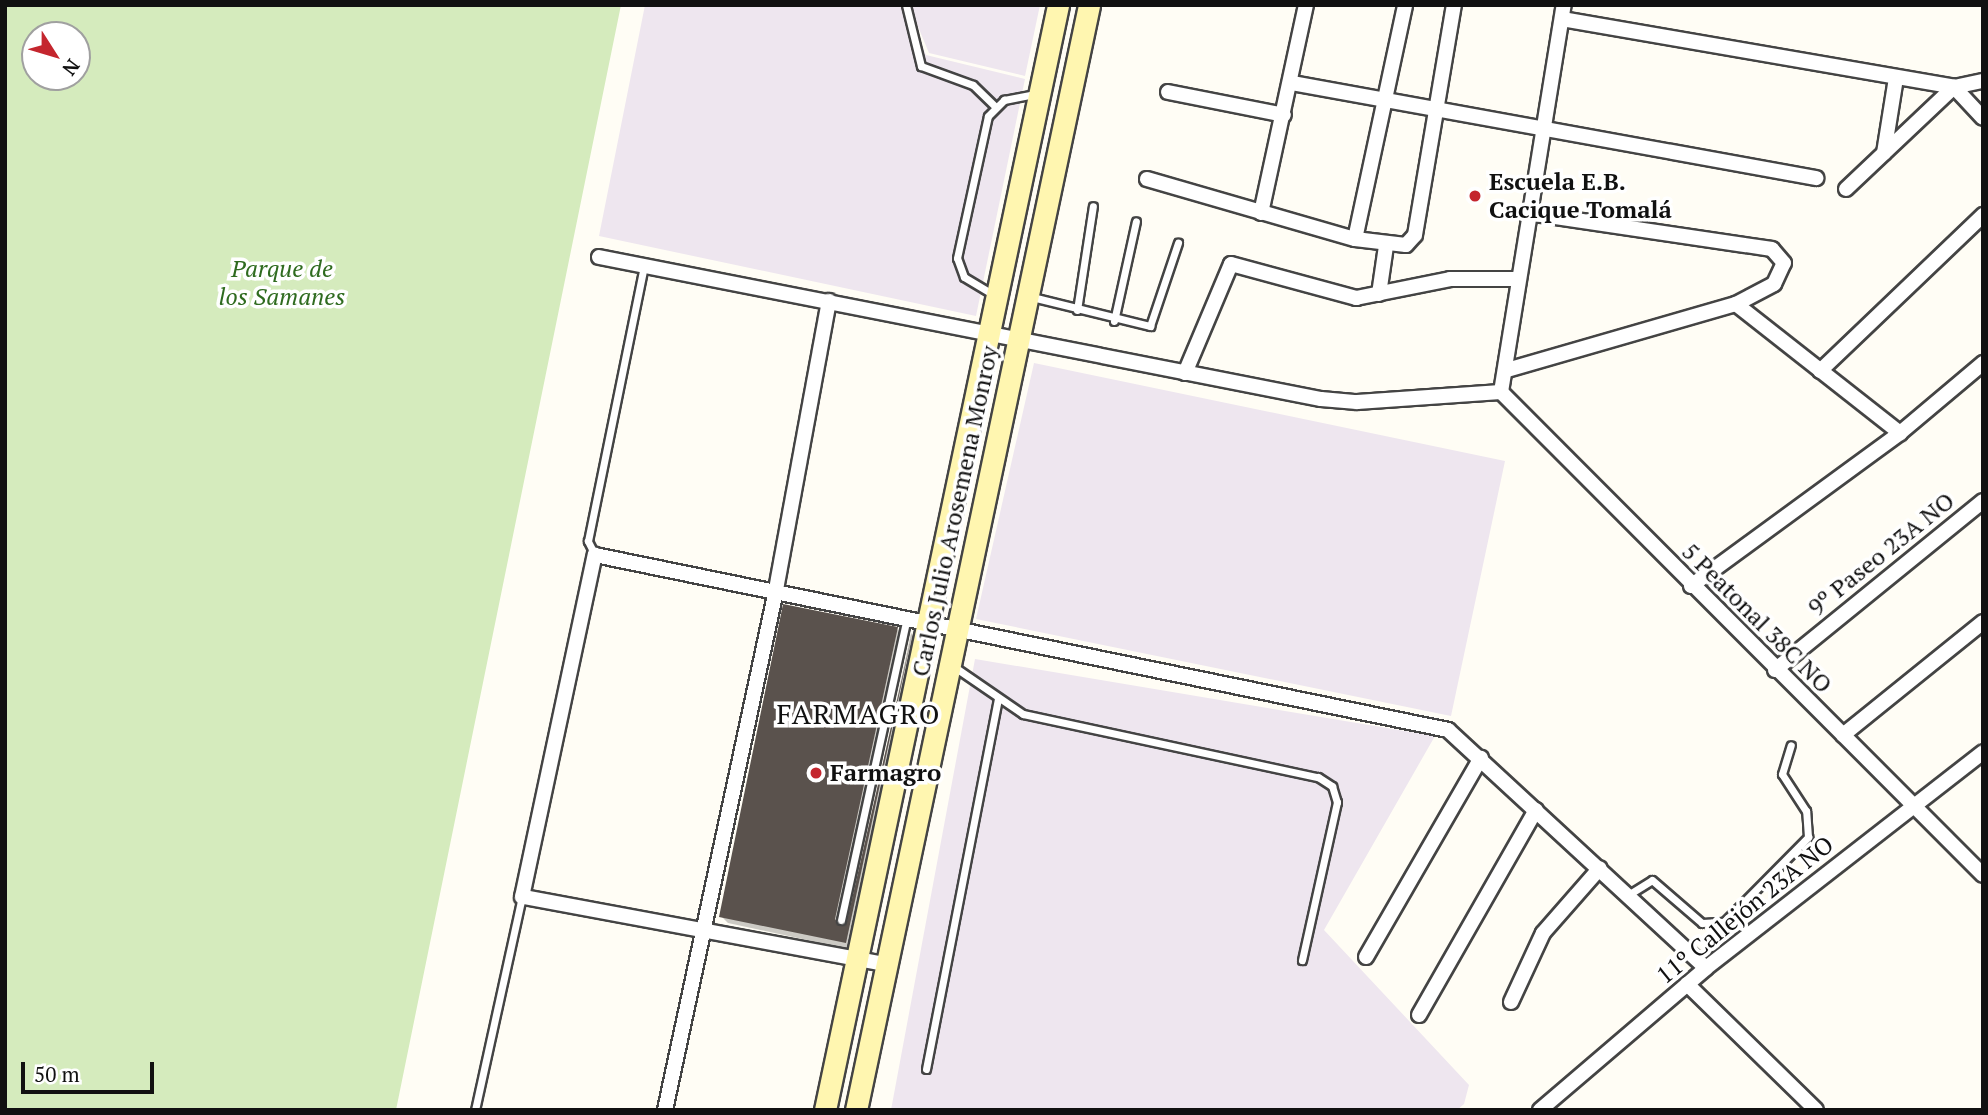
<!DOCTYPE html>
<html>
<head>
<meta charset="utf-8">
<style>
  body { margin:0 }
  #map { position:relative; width:1988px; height:1115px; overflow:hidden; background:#fffdf5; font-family:"PT Serif",serif }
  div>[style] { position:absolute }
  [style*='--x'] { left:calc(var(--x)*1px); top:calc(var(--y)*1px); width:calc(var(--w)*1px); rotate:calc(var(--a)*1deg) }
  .industrial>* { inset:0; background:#eee6ef }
  .green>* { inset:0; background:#d5ebbd }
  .shadow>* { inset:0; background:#0003 }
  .building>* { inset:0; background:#5a524d }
  .roads { filter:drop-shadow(2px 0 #444) drop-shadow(-2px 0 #444) drop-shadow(0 2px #444) drop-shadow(0 -2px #444) }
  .lane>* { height:7px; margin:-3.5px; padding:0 3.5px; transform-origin:3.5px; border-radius:3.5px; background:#fff }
  .street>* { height:14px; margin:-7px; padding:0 7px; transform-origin:7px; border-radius:7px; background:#fff }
  .secondary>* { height:21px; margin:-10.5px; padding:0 10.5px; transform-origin:10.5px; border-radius:10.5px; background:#fff6b0 }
  .dots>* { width:19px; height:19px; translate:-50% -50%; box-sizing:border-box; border:4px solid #fff; border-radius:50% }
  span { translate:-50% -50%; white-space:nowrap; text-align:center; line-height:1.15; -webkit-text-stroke:7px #fff; paint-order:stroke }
  .poi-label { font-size:24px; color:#111; font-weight:700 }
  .left { translate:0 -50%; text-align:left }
  .park-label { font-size:24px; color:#2f6b1f; font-style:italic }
  .street-label { font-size:24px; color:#111 }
  .quarter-label { font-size:28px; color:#111; letter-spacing:2px }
  .frame { position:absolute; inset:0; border:7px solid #111; pointer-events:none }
  .north { position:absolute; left:21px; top:21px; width:70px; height:70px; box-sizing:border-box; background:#fff; border:2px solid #a0a0a0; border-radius:50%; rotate:127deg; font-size:19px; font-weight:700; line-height:28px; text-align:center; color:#111 }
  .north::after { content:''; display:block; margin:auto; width:24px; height:32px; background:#c4262e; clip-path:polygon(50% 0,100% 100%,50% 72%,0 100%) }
  .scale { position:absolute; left:21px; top:1062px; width:133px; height:32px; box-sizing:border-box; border:4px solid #111; border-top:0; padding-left:9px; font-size:21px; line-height:24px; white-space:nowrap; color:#111; -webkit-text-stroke:5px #fff; paint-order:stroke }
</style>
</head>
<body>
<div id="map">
  <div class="industrial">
    <i style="clip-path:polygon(645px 5px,906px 5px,926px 55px,1025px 79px,976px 316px,599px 236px)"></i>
    <i style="clip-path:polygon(909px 5px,1040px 5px,1025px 76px,929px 53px)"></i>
    <i style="clip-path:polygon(1034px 363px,1505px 461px,1451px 716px,976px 619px)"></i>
    <i style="clip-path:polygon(975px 659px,1435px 736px,1324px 930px,1469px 1085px,1464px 1104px,1457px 1110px,891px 1110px)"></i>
  </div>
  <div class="green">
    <i style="clip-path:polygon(evenodd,5px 5px,621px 5px,396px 1110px,5px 1110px,5px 5px,35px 35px,77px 35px,77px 77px,35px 77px,35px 35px)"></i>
  </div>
  <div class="shadow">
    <i style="clip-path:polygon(898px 629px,905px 636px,842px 926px,849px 922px,911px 633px,917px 639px,853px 950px,728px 923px,721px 916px)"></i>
  </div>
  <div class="building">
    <i style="clip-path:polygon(783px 604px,898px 627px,835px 919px,840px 926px,847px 921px,913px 630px,846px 943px,719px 917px)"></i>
  </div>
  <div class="roads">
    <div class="lane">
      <i style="--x:906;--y:5;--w:63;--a:76.2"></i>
      <i style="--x:921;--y:66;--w:55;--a:20.1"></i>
      <i style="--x:973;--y:85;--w:29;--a:44"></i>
      <i style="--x:994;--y:295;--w:35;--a:-149"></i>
      <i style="--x:964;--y:277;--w:20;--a:-110"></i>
      <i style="--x:957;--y:258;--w:145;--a:-77.7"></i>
      <i style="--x:988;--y:116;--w:23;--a:-45"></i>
      <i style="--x:1004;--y:100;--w:32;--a:-11"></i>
      <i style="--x:1032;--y:297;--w:122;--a:13.8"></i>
      <i style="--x:1150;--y:326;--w:88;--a:-71.4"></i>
      <i style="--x:1077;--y:310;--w:105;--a:-81.3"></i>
      <i style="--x:1114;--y:321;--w:102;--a:-77.6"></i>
      <i style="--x:595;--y:555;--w:16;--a:-117"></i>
      <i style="--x:588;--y:541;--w:281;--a:-78.5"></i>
      <i style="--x:953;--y:666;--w:85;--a:34.4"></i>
      <i style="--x:1023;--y:714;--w:302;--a:12.1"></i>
      <i style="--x:1318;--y:777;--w:17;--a:33"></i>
      <i style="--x:1332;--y:786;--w:17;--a:73"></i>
      <i style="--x:1337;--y:802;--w:162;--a:102.5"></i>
      <i style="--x:1628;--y:895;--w:28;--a:-32"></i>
      <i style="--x:1652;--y:880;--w:66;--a:40.7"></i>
      <i style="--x:1702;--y:923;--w:22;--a:-3"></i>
      <i style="--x:1724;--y:922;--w:120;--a:-45.3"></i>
      <i style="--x:1808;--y:837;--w:26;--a:-94"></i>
      <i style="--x:1806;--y:811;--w:44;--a:-123"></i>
      <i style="--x:1782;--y:774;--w:30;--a:-73"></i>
      <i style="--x:841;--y:920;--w:306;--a:-77.7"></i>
      <i style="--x:926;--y:1069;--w:378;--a:-79"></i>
      <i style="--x:475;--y:1110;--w:218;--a:-77.6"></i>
    </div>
    <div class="street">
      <i style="--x:1562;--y:19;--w:398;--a:9.8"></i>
      <i style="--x:1954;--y:87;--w:30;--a:-12"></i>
      <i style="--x:1292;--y:83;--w:533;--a:10.28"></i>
      <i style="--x:1954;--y:87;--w:42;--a:46.9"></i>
      <i style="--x:1168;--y:92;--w:118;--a:11.2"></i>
      <i style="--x:1884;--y:153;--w:76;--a:-80.9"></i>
      <i style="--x:1147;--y:179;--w:216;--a:16.1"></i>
      <i style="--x:1355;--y:239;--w:51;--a:6.7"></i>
      <i style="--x:1406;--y:245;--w:13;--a:-48"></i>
      <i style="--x:1415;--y:235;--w:233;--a:-80.4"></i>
      <i style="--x:1846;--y:189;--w:149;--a:-43.4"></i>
      <i style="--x:1261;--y:213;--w:213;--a:-77.8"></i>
      <i style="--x:1355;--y:239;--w:239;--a:-77.9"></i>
      <i style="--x:599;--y:257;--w:736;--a:11.13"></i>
      <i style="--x:1321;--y:399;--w:36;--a:5"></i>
      <i style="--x:1357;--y:402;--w:144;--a:-4"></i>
      <i style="--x:1501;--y:392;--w:392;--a:-80.8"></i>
      <i style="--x:1379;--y:294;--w:49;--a:-81.7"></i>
      <i style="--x:1736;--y:304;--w:209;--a:38.2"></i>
      <i style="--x:1507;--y:370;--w:238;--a:-16.1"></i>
      <i style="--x:1736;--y:304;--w:43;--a:-27.8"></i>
      <i style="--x:1774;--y:284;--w:23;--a:-65"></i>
      <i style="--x:1784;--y:263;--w:18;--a:-131"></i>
      <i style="--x:1772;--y:249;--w:248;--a:-171.6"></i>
      <i style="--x:1820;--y:371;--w:226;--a:-43.7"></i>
      <i style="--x:1185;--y:373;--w:118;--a:-67.1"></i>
      <i style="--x:1231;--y:264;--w:130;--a:15.2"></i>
      <i style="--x:1356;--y:298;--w:96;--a:-11.4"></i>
      <i style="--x:1450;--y:279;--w:66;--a:0"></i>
      <i style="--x:1501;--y:392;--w:682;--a:45.06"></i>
      <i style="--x:1691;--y:586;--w:259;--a:-36.2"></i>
      <i style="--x:1900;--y:433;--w:109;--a:-40.1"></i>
      <i style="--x:1775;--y:670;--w:268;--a:-39.1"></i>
      <i style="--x:1843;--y:735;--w:180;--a:-38.9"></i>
      <i style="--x:1366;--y:957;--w:230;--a:-60"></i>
      <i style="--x:885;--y:964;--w:369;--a:-169.5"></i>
      <i style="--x:522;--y:897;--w:350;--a:-78"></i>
      <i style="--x:595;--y:555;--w:871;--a:11.59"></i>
      <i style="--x:1448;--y:730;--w:351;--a:42.7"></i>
      <i style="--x:1687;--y:984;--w:180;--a:44.3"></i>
      <i style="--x:1511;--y:1002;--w:76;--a:-65.1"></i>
      <i style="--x:1543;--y:933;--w:86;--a:-48.8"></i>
      <i style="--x:1419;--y:1015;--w:236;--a:-60.3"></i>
      <i style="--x:665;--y:1110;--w:527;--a:-77.94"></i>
      <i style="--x:775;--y:595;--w:299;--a:-79.6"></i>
      <i style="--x:1540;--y:1110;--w:218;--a:-40.5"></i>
      <i style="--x:1706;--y:968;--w:351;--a:-37.9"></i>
    </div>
    <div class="secondary">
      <i style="--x:825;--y:1110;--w:1129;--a:-78.09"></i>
      <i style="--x:856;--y:1110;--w:1129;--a:-78.09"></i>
    </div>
  </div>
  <div class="dots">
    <i style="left:1475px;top:196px;background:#c4262e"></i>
    <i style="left:816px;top:773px;background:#c4262e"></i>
  </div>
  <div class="poi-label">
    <span class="left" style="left:1489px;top:196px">Escuela E.B.<br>Cacique Tomalá</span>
    <span class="left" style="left:830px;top:773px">Farmagro</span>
  </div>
  <div class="park-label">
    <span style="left:282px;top:283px">Parque de<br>los Samanes</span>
  </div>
  <div class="street-label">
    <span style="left:955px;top:511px;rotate:-78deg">Carlos Julio Arosemena Monroy</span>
    <span style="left:1881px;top:554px;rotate:-39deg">9º Paseo 23A NO</span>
    <span style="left:1757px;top:618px;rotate:45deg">5 Peatonal 38C NO</span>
    <span style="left:1745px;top:910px;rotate:-39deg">11º Callejón 23A NO</span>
  </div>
  <div class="quarter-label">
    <span style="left:859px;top:714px">FARMAGRO</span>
  </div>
  <div class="frame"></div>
  <div class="north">N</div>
  <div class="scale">50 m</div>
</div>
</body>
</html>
